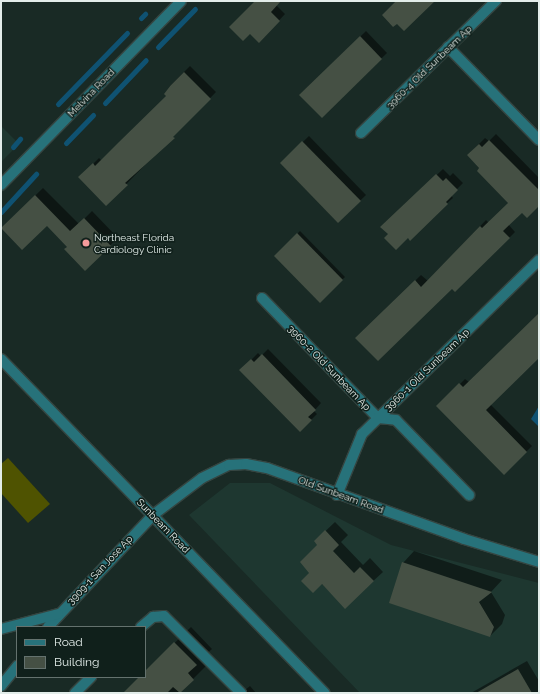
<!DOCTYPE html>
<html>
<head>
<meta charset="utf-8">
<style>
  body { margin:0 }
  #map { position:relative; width:540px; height:694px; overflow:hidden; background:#192a25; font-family:Raleway,sans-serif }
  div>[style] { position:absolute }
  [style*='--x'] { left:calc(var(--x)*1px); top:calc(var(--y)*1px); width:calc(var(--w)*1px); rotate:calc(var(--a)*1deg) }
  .built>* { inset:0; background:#1e3730 }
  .green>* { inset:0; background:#4f5301 }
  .water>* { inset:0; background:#0f5272 }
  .shadow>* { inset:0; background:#0007 }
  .stream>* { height:5px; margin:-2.5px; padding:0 2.5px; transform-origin:2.5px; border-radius:2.5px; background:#0f5272 }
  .building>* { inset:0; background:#455044 }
  .roads { filter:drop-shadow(1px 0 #354541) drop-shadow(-1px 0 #354541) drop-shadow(0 1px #354541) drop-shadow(0 -1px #354541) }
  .minor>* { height:10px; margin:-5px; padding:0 5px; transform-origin:5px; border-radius:5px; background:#27727a }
  .dots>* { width:11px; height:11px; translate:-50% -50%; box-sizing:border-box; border:2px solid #10201b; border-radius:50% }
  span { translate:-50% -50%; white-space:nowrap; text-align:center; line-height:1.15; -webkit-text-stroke:3px #10201b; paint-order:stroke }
  .street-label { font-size:10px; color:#e3edea }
  .poi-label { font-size:10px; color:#e3edea }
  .left { translate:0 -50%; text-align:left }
  .frame { position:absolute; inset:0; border:2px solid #e3edea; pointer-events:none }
  .legend { position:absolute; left:16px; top:626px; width:130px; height:52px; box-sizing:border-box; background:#10201b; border:1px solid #64726e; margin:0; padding:5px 7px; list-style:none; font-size:12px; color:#e3edea }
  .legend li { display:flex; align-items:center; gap:8px; height:20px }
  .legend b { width:20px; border:1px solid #64726e }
</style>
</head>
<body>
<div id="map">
  <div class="built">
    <i style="clip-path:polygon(1px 126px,19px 144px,1px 162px)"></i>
    <i style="clip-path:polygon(230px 483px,270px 483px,391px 545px,539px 583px,539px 693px,360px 693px,189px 515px)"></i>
  </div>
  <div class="green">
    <i style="clip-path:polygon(8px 458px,50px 504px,28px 523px,1px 493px,1px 464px)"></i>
  </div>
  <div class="water">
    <i style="clip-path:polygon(539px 406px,539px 427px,531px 419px)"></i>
  </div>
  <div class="shadow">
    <i style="clip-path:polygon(256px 1px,280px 1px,276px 5px,285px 14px,259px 42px)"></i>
    <i style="clip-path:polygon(366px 31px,387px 53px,322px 116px,301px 95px)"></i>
    <i style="clip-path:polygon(190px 66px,216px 92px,106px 205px,80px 177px,99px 158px,102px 161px,167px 96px,171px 85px)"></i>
    <i style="clip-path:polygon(496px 134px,539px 178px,539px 205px,522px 211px,508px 224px,515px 232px,455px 291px,452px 288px,357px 338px,421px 275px,428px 281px,486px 220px,489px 223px,509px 203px,468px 155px,485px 138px,489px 141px)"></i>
    <i style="clip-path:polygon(309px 136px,366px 195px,338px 222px,281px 163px)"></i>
    <i style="clip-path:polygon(443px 169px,450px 176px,453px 173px,463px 183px,451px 195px,453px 198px,408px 237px,389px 234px,382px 227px)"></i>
    <i style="clip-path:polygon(43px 188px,79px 224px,92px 211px,118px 238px,85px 269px,69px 246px,47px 225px,2px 228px)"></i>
    <i style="clip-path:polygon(300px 231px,345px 277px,320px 301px,275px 256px)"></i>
    <i style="clip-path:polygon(539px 314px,539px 357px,490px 404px,532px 446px,504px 474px,438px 406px,465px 379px,469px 382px)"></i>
    <i style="clip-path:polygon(268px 349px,321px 403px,314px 411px,317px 414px,300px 431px,241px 370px,258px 353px,261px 356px)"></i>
    <i style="clip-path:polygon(335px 522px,348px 535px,341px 542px,363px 565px,370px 558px,383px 572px,345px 607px,311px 573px,318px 545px,315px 541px)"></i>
    <i style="clip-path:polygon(414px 551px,502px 580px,491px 592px,505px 615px,502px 624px,490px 636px,403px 563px)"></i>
    <i style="clip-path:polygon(191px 627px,212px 649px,203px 657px,209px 663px,179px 693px,124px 693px,140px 677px,145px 677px,145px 672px)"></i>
    <i style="clip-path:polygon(527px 661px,539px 681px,539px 693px,471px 693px)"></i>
    <i style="clip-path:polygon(250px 686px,256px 693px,236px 693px,245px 690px)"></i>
  </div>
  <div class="stream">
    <i style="--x:141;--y:18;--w:6;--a:-45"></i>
    <i style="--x:158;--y:47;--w:53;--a:-45.8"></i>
    <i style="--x:105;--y:103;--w:59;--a:-46.4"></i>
    <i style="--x:58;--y:104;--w:99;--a:-45.8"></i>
    <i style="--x:66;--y:143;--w:39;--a:-46"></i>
    <i style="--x:13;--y:147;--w:11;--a:-49"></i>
    <i style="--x:1;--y:212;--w:52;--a:-47.4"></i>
  </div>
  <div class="building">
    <i style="clip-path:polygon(255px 1px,281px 1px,271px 12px,280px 21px,259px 43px,250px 34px,243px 41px,229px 27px)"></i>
    <i style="clip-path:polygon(396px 1px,435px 1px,404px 31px,397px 24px,393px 27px,382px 15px)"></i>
    <i style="clip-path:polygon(360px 36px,382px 59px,322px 118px,299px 95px)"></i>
    <i style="clip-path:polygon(184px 72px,211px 99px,173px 137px,175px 138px,125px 183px,128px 185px,106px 206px,78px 177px,93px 163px,95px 166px,119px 142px,166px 96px,164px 94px,171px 85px)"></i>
    <i style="clip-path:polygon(489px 140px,539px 190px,539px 206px,527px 218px,522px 213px,503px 231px,510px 238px,455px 292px,452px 289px,378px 361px,355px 338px,415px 280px,421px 287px,480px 226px,482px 228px,508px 203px,477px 171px,479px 168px,467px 155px,479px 144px,482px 147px)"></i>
    <i style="clip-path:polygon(302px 141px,361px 201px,338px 223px,280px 163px)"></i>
    <i style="clip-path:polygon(436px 174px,443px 181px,446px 178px,458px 190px,446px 202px,448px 204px,410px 241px,408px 238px,396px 250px,384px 238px,388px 234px,380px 227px)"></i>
    <i style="clip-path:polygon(35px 195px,70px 231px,84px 218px,111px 246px,85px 271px,64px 249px,67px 247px,47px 226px,22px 250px,1px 228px)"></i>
    <i style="clip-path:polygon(297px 233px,343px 280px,320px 303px,274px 256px)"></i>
    <i style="clip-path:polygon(539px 313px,539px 358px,486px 410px,527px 452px,504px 475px,436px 406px,459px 383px,463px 387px)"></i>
    <i style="clip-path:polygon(262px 354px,316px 410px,308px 417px,312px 420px,300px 432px,239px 370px,251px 359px,254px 362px)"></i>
    <i style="clip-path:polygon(325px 530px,339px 545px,333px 551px,354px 573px,360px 567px,374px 581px,345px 609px,322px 584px,313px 593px,301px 581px,309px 573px,300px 562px,317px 545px,314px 541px)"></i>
    <i style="clip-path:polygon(402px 562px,492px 592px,479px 602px,494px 627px,490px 637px,389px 603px)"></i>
    <i style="clip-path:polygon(174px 642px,197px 665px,188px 673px,194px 680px,180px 693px,173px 687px,167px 693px,123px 693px,139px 677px,145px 677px,145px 671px)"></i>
    <i style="clip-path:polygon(518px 669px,532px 693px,476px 693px)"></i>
  </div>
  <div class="roads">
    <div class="minor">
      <i style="--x:448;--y:47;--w:130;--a:45.6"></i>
      <i style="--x:361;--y:133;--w:189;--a:-44.4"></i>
      <i style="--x:1;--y:185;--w:257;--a:-45.6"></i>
      <i style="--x:262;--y:298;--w:167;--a:46"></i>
      <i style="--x:378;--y:418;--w:18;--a:6"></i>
      <i style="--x:396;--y:420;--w:105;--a:45.8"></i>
      <i style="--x:1;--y:359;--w:465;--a:45.9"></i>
      <i style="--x:337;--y:495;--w:66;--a:-67.7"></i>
      <i style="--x:362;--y:434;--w:248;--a:-44.5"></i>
      <i style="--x:48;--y:627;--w:154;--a:-46.8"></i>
      <i style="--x:153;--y:515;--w:61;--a:-37.1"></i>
      <i style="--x:202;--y:478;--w:30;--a:-26"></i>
      <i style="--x:229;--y:465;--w:17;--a:-3"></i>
      <i style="--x:246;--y:464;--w:21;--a:11"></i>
      <i style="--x:267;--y:468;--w:209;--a:19.8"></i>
      <i style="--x:464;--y:539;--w:78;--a:17"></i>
      <i style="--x:141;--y:627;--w:16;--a:-40"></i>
      <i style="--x:153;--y:617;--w:11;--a:-5"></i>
      <i style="--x:164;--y:616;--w:109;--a:45"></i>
      <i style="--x:1;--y:629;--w:59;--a:-14.7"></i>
      <i style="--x:1;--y:686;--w:26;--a:-51"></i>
      <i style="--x:75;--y:693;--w:23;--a:-45"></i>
    </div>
  </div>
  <div class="dots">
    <i style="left:86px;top:243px;background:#f59b9b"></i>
  </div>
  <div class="street-label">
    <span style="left:429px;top:67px;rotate:-44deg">3960-4 Old Sunbeam Ap</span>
    <span style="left:91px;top:93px;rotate:-46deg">Melvina Road</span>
    <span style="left:329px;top:368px;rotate:46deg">3960-2 Old Sunbeam Ap</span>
    <span style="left:427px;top:370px;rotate:-44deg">3960-1 Old Sunbeam Ap</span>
    <span style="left:341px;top:495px;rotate:20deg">Old Sunbeam Road</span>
    <span style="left:163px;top:526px;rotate:46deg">Sunbeam Road</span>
    <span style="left:100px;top:570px;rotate:-47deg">3909-1 San Jose Ap</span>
  </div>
  <div class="poi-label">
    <span class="left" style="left:94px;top:243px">Northeast Florida<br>Cardiology Clinic</span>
  </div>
  <div class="frame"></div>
  <ul class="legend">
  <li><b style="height:5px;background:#27727a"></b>Road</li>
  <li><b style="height:11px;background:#455044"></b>Building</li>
  </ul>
</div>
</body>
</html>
